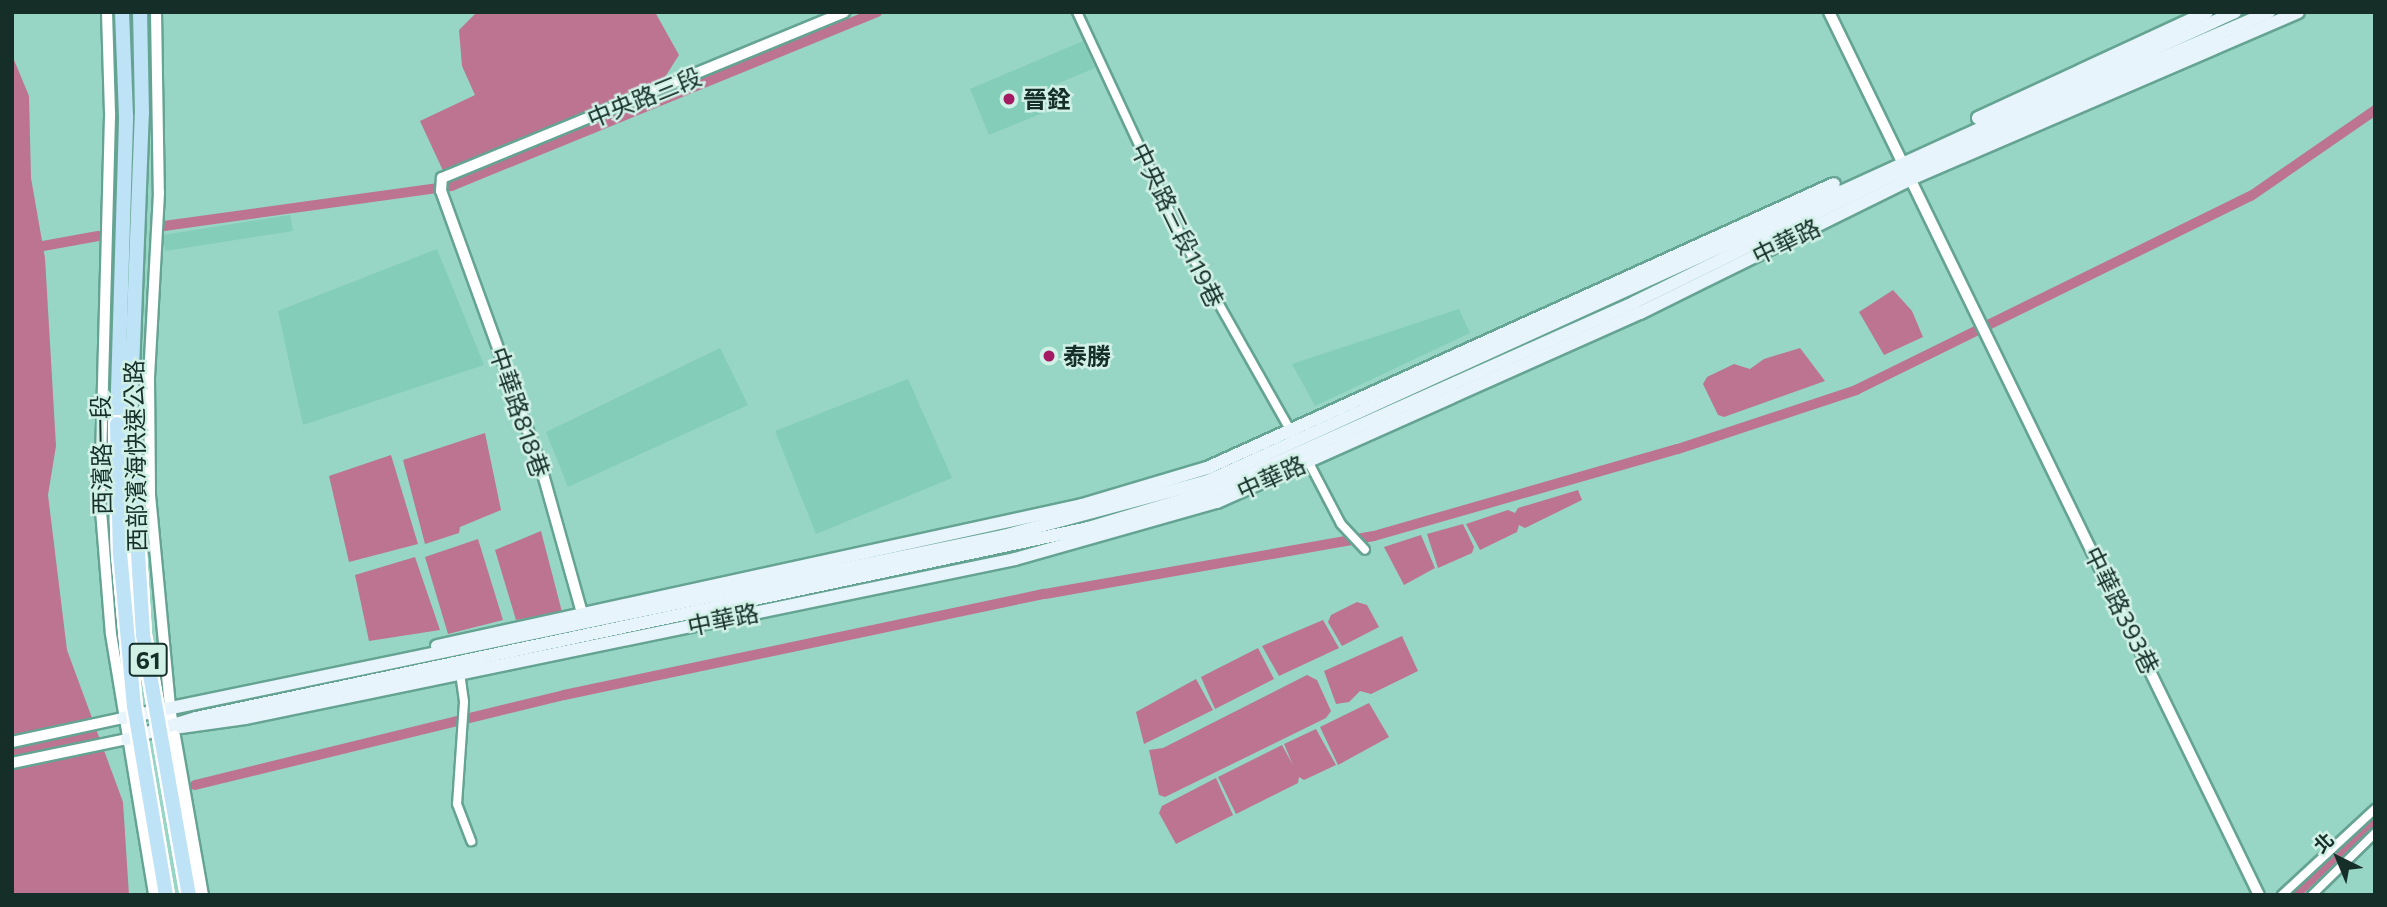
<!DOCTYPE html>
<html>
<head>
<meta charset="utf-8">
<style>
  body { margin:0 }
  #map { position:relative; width:2387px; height:907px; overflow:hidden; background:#97d6c4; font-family:Commissioner,"Noto Sans TC",sans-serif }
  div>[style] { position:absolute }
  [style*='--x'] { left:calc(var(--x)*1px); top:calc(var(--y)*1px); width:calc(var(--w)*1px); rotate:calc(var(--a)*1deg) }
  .built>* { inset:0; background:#84cdb8 }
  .water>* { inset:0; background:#bc7490 }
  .canal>* { height:10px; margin:-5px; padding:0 5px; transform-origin:5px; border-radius:5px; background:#bc7490 }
  .roads { filter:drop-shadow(2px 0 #65a392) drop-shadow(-2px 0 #65a392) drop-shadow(0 2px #65a392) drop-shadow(0 -2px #65a392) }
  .minor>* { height:8px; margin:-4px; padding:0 4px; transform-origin:4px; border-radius:4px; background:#fff }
  .tertiary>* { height:10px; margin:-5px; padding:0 5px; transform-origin:5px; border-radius:5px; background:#fff }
  .secondary>* { height:12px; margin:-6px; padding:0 6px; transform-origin:6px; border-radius:6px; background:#e7f4fc }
  .trunk>* { height:14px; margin:-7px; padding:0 7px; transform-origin:7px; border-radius:7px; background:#bee2f6 }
  .bridges { filter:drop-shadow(2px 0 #fff) drop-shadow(-2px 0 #fff) drop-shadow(0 2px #fff) drop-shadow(0 -2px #fff) }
  .trunk-bridge>* { height:14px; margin:-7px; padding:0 7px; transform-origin:7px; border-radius:7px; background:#bee2f6 }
  .dots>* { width:19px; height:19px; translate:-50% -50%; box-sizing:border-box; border:4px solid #d1f0e6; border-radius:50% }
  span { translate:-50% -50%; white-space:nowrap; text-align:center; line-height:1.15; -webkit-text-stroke:5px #d1f0e6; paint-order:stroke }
  .shield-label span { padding:2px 5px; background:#d1f0e6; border:2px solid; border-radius:5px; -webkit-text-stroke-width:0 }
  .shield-label { font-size:23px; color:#152f28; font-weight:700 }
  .street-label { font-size:24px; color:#152f28 }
  .poi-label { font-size:24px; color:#152f28; font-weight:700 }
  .left { translate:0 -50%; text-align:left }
  .frame { position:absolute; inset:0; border:14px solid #152f28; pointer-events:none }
  .north { position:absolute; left:2303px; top:823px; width:70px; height:70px; -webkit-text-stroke:5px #d1f0e6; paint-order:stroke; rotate:317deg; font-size:19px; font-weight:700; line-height:28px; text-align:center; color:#152f28 }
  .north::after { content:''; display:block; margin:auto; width:24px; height:32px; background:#152f28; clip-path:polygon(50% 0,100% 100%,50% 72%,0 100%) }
</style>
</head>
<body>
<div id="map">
  <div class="built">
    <i style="clip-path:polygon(1083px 41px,1095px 68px,1054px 85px,1062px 105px,989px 135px,970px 89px)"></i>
    <i style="clip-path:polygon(290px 215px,293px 231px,165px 251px,163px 235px)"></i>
    <i style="clip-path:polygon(437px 249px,484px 365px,303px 425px,278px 311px)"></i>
    <i style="clip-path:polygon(1459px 309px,1470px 333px,1315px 406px,1292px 364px)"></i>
    <i style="clip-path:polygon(720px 348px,748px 405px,568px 487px,546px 432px)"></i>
    <i style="clip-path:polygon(908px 379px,952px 478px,816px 534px,775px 431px)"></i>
  </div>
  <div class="water">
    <i style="clip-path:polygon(477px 12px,655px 12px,679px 55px,665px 77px,445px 175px,420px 121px,475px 95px,462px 66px,459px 30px)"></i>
    <i style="clip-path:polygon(12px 55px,29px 96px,31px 178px,45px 258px,56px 446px,48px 495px,67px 650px,123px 802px,129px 895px,12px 895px)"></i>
    <i style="clip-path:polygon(1893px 290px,1912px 311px,1923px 337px,1884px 355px,1859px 312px)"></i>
    <i style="clip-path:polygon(1800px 348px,1825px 381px,1724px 417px,1718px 415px,1703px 384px,1707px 377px,1734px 364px,1750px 369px,1764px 359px)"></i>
    <i style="clip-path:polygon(485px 433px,501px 510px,460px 527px,459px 533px,425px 544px,403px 460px)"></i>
    <i style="clip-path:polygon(391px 455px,418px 544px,349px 562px,329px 476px)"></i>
    <i style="clip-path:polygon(1578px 490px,1582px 500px,1525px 528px,1519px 525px,1517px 532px,1480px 550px,1466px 524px,1508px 510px,1515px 513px,1518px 508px)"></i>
    <i style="clip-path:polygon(1463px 524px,1474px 547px,1472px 553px,1438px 568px,1427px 534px)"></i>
    <i style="clip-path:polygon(541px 531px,562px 612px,516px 620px,495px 550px)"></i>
    <i style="clip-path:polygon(1421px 535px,1435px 568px,1404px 585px,1384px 547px)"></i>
    <i style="clip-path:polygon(478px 539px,503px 620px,448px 634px,425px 557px)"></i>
    <i style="clip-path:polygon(415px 557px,440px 630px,369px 641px,355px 575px)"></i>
    <i style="clip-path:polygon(1357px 602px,1367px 605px,1379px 627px,1342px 646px,1328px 622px,1331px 615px)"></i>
    <i style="clip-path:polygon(1323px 620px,1339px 648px,1279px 676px,1262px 646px)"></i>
    <i style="clip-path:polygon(1402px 636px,1418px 671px,1371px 694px,1360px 691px,1349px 702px,1336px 704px,1324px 671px)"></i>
    <i style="clip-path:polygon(1258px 648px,1274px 679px,1215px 709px,1201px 677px)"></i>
    <i style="clip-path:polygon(1307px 675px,1317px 680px,1331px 711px,1326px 718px,1165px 797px,1159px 795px,1149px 750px,1163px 748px)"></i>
    <i style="clip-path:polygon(1196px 679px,1213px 710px,1144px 744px,1136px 712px)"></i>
    <i style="clip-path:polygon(1369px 703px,1389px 737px,1338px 765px,1320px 727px)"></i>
    <i style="clip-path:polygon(1316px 729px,1336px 765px,1304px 780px,1299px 777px,1298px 783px,1236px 814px,1218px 777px,1282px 745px,1293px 765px,1284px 744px)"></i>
    <i style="clip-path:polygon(1216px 778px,1233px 815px,1176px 844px,1159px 813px,1162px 806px)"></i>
  </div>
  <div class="canal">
    <i style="--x:164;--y:226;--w:290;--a:-7.9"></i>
    <i style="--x:451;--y:186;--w:460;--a:-22.2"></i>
    <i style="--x:43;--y:246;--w:56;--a:-10.3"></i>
    <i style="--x:195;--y:785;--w:380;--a:-13.7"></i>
    <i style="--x:564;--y:695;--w:491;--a:-11.9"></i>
    <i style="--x:1045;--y:594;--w:334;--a:-10"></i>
    <i style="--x:1374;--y:536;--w:316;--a:-16"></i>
    <i style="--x:1678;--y:449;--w:188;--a:-18.3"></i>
    <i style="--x:1856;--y:390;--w:440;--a:-26.2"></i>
    <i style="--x:2251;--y:196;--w:151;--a:-34.7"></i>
    <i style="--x:2295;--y:895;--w:111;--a:-43.9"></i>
  </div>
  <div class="roads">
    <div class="minor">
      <i style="--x:1077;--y:12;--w:256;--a:65"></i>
      <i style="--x:1185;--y:244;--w:217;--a:60.5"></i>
      <i style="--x:1307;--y:459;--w:73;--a:62.4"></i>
      <i style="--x:1341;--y:524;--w:35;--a:47"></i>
      <i style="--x:460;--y:673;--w:29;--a:82"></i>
      <i style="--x:464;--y:702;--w:102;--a:93.9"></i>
      <i style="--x:457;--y:804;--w:40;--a:69"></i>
      <i style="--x:2282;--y:895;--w:127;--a:-42.8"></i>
      <i style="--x:2312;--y:895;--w:88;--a:-44.5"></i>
    </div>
    <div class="tertiary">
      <i style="--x:107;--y:12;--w:104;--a:88.3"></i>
      <i style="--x:110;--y:116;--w:382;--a:91.5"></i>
      <i style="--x:100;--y:498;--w:136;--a:85.4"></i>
      <i style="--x:111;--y:634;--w:265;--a:80.6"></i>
      <i style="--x:156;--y:12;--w:181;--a:89.1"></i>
      <i style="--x:159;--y:193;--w:185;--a:93.1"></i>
      <i style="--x:149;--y:378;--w:117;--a:89.5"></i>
      <i style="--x:150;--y:495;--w:214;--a:84.6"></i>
      <i style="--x:170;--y:708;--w:190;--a:80"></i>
      <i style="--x:1829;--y:12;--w:982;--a:64.04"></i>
      <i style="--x:581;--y:622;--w:9;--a:-84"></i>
      <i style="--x:582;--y:613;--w:152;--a:-105.7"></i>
      <i style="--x:541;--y:467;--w:294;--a:-109.9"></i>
      <i style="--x:441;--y:191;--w:13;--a:-86"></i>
      <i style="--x:442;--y:178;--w:435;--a:-22.4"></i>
      <i style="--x:12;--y:742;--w:114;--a:-12.2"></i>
      <i style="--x:12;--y:763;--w:117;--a:-11.8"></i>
    </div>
    <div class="secondary">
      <i style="--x:1978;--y:118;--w:252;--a:-24.8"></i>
      <i style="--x:437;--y:646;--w:660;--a:-12.33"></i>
      <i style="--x:1082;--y:505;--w:130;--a:-16.5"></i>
      <i style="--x:1207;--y:468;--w:688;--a:-24.37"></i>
      <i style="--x:123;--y:718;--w:899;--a:-11.69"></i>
      <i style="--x:1003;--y:536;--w:212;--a:-15"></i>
      <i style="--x:1208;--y:481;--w:1129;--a:-24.54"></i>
      <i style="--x:181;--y:727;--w:65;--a:-8"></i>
      <i style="--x:245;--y:718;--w:786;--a:-11.67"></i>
      <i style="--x:1015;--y:559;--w:210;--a:-15.8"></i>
      <i style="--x:1217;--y:502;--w:463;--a:-24.1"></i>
      <i style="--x:1640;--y:313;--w:305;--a:-26.3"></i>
      <i style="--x:1913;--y:178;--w:419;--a:-23.3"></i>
      <i style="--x:127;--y:739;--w:72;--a:-16.9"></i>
      <i style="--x:196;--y:718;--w:912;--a:-12.02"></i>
      <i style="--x:1088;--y:528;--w:130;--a:-16.5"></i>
      <i style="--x:1213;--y:491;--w:462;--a:-24.1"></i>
      <i style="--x:1635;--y:302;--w:303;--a:-26.2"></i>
      <i style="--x:1907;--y:168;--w:394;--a:-23.3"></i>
    </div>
    <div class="trunk">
      <i style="--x:130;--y:422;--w:308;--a:-87.8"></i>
      <i style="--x:142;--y:114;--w:102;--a:-91.1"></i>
      <i style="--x:117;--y:424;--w:308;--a:-88.3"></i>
      <i style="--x:126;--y:116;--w:104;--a:-92.2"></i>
    </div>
  </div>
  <div class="bridges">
    <div class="trunk-bridge">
      <i style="--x:130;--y:422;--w:213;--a:86.5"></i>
      <i style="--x:143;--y:635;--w:264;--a:80"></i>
      <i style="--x:117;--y:424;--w:129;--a:88.7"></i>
      <i style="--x:120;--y:553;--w:154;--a:84.8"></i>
      <i style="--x:134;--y:706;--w:192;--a:80.4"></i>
    </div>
  </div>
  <div class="dots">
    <i style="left:1009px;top:99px;background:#a41b63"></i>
    <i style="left:1049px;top:356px;background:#a41b63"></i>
  </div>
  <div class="shield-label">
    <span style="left:148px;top:660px">61</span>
  </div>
  <div class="street-label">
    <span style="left:644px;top:97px;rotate:-22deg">中央路三段</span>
    <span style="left:1178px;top:225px;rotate:64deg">中央路三段119巷</span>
    <span style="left:1786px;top:241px;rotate:-26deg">中華路</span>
    <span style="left:520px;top:412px;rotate:71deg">中華路818巷</span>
    <span style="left:101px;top:455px;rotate:-91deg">西濱路一段</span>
    <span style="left:135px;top:456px;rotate:-91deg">西部濱海快速公路</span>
    <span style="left:1271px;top:477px;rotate:-24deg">中華路</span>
    <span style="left:2122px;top:610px;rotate:64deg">中華路393巷</span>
    <span style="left:723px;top:619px;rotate:-12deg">中華路</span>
  </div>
  <div class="poi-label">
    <span class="left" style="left:1023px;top:99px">晉銓</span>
    <span class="left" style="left:1063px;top:356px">泰勝</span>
  </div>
  <div class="frame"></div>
  <div class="north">北</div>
</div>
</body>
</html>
